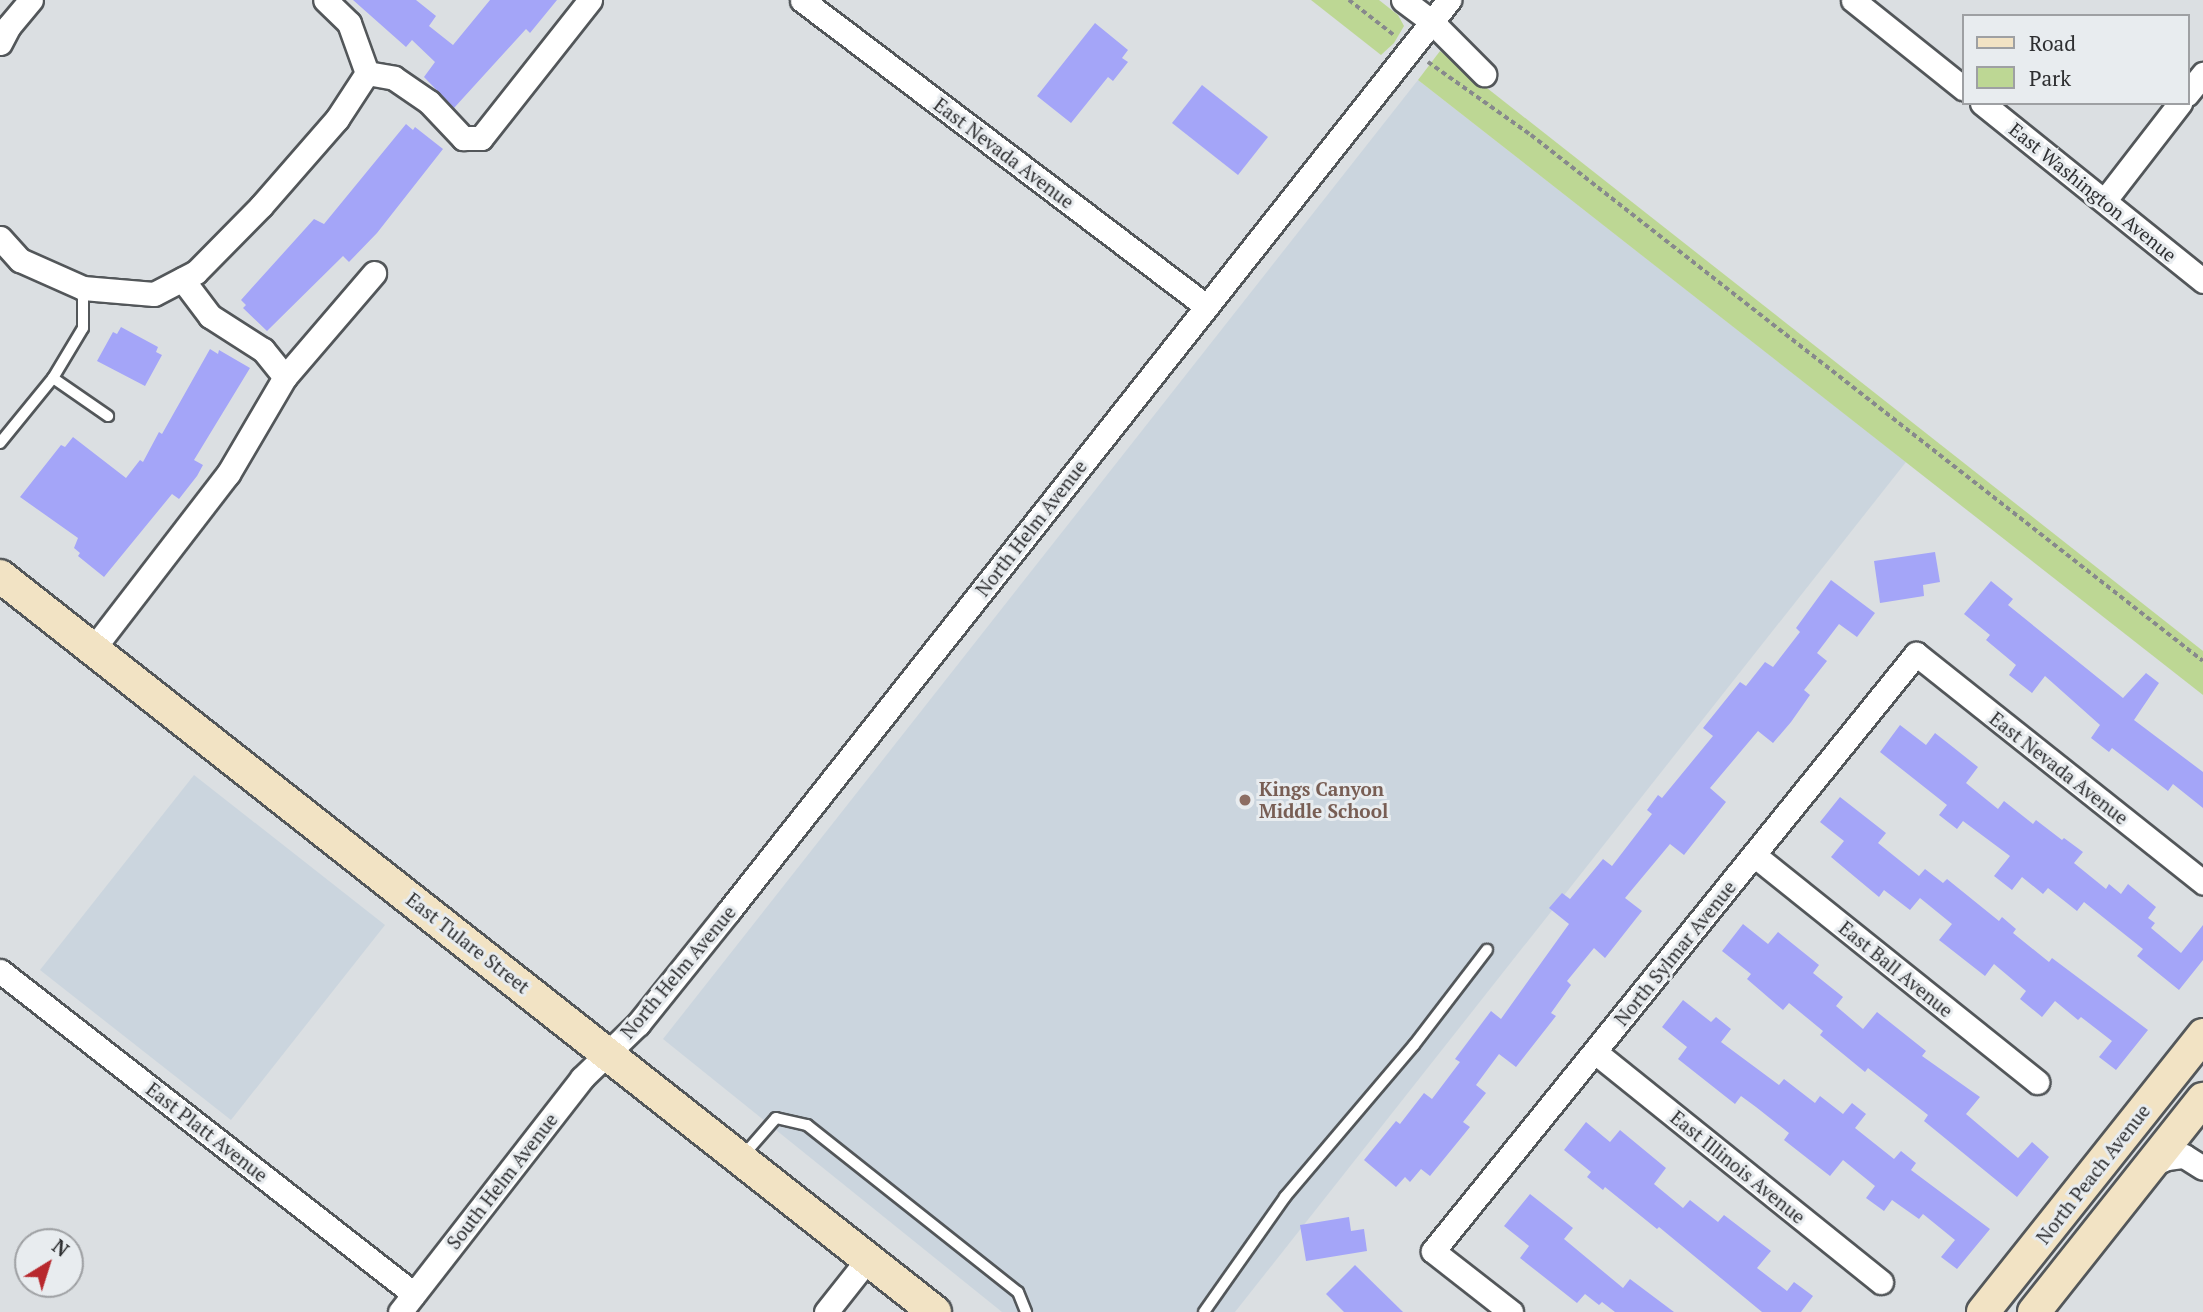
<!DOCTYPE html>
<html>
<head>
<meta charset="utf-8">
<style>
  body { margin:0 }
  #map { position:relative; width:2203px; height:1312px; overflow:hidden; background:#dbdfe2; font-family:"PT Serif",serif }
  div>[style] { position:absolute }
  [style*='--x'] { left:calc(var(--x)*1px); top:calc(var(--y)*1px); width:calc(var(--w)*1px); rotate:calc(var(--a)*1deg) }
  .built>* { inset:0; background:#cbd5de }
  .green>* { inset:0; background:#bdd794 }
  .building>* { inset:0; background:#a4a5f8 }
  .path>* { height:3.5px; margin-top:-1.75px; transform-origin:0; background:repeating-linear-gradient(90deg,#87898c 0 5px,transparent 0 8.5px) }
  .roads { filter:drop-shadow(2px 0 #53575a) drop-shadow(-2px 0 #53575a) drop-shadow(0 2px #53575a) drop-shadow(0 -2px #53575a) }
  .service>* { height:10px; margin:-5px; padding:0 5px; transform-origin:5px; border-radius:5px; background:#fff }
  .minor>* { height:23px; margin:-11.5px; padding:0 11.5px; transform-origin:11.5px; border-radius:11.5px; background:#fff }
  .secondary>* { height:32px; margin:-16px; padding:0 16px; transform-origin:16px; border-radius:16px; background:#f2e3c4 }
  .dots>* { width:19px; height:19px; translate:-50% -50%; box-sizing:border-box; border:4px solid #e8ecef; border-radius:50% }
  span { translate:-50% -50%; white-space:nowrap; text-align:center; line-height:1.15; -webkit-text-stroke:6px #e8ecef; paint-order:stroke }
  .street-label { font-size:19px; color:#2e2f31 }
  .education-label { font-size:19px; color:#785e54; font-weight:700 }
  .left { translate:0 -50%; text-align:left }
  .legend { position:absolute; left:1962px; top:14px; width:228px; height:91px; box-sizing:border-box; background:#e8ecef; border:2px solid #9ea0a3; margin:0; padding:9px 12px; list-style:none; font-size:21px; color:#2e2f31 }
  .legend li { display:flex; align-items:center; gap:14px; height:35px }
  .legend b { width:35px; border:2px solid #9ea0a3 }
  .north { position:absolute; left:14px; top:1228px; width:70px; height:70px; box-sizing:border-box; background:#e8ecef; border:2px solid #9ea0a3; border-radius:50%; rotate:38deg; font-size:19px; font-weight:700; line-height:28px; text-align:center; color:#2e2f31 }
  .north::after { content:''; display:block; margin:auto; width:24px; height:32px; background:#b8282d; clip-path:polygon(50% 0,100% 100%,50% 72%,0 100%) }
</style>
</head>
<body>
<div id="map">
  <div class="built">
    <i style="clip-path:polygon(1418px 80px,1906px 462px,1235px 1312px,1002px 1312px,663px 1039px)"></i>
    <i style="clip-path:polygon(194px 775px,385px 925px,231px 1120px,40px 970px)"></i>
  </div>
  <div class="green">
    <i style="clip-path:polygon(1311px 0,1379px 0,1398px 15px,1404px 26px,1394px 43px,1381px 55px)"></i>
    <i style="clip-path:polygon(1440px 51px,2203px 651px,2203px 695px,1418px 80px)"></i>
  </div>
  <div class="building">
    <i style="clip-path:polygon(353px 0,416px 0,436px 16px,429px 26px,453px 45px,490px 0,557px 0,530px 33px,526px 29px,454px 108px,424px 77px,435px 62px,412px 40px,406px 47px)"></i>
    <i style="clip-path:polygon(1095px 23px,1128px 50px,1122px 58px,1128px 62px,1113px 81px,1108px 77px,1071px 123px,1037px 96px)"></i>
    <i style="clip-path:polygon(1202px 85px,1268px 137px,1238px 175px,1172px 123px)"></i>
    <i style="clip-path:polygon(406px 124px,413px 130px,415px 127px,443px 149px,377px 233px,349px 262px,343px 256px,267px 331px,243px 308px,246px 305px,241px 300px,314px 219px,324px 224px)"></i>
    <i style="clip-path:polygon(121px 327px,158px 347px,156px 352px,162px 355px,145px 386px,97px 361px,113px 332px,117px 334px)"></i>
    <i style="clip-path:polygon(210px 349px,218px 354px,219px 350px,250px 368px,194px 460px,203px 465px,197px 476px,179px 499px,172px 494px,104px 577px,78px 556px,80px 553px,74px 548px,78px 538px,20px 497px,61px 445px,65px 447px,73px 437px,126px 478px,140px 460px,143px 462px,159px 432px,162px 434px)"></i>
    <i style="clip-path:polygon(1935px 552px,1940px 582px,1923px 585px,1924px 596px,1880px 603px,1874px 561px)"></i>
    <i style="clip-path:polygon(1831px 580px,1875px 613px,1857px 637px,1839px 624px,1817px 653px,1827px 661px,1804px 690px,1810px 695px,1791px 722px,1773px 743px,1758px 731px,1710px 788px,1726px 802px,1684px 855px,1670px 844px,1625px 898px,1642px 911px,1605px 958px,1594px 948px,1567px 981px,1571px 985px,1551px 1013px,1556px 1016px,1516px 1067px,1499px 1054px,1476px 1085px,1486px 1093px,1463px 1122px,1470px 1127px,1430px 1176px,1421px 1169px,1410px 1182px,1405px 1177px,1396px 1187px,1364px 1160px,1396px 1121px,1400px 1124px,1424px 1093px,1432px 1099px,1460px 1062px,1455px 1059px,1491px 1011px,1501px 1019px,1569px 924px,1549px 908px,1562px 893px,1570px 899px,1603px 859px,1612px 866px,1652px 814px,1647px 810px,1658px 795px,1662px 798px,1713px 736px,1703px 728px,1740px 682px,1746px 686px,1765px 662px,1773px 667px,1800px 632px,1796px 628px)"></i>
    <i style="clip-path:polygon(1991px 581px,2013px 599px,2008px 605px,2123px 698px,2146px 673px,2159px 683px,2134px 720px,2203px 772px,2203px 808px,2173px 784px,2168px 791px,2112px 748px,2109px 752px,2091px 738px,2100px 725px,2045px 676px,2032px 693px,2009px 675px,2016px 665px,1986px 640px,1990px 635px,1964px 614px)"></i>
    <i style="clip-path:polygon(1900px 725px,1926px 745px,1935px 733px,1949px 744px,1978px 767px,1966px 783px,1998px 809px,2004px 801px,2033px 824px,2036px 820px,2062px 840px,2064px 838px,2083px 852px,2074px 863px,2106px 889px,2109px 884px,2121px 894px,2128px 884px,2156px 907px,2148px 918px,2155px 923px,2151px 928px,2181px 953px,2203px 925px,2203px 960px,2179px 990px,2137px 956px,2143px 949px,2084px 902px,2077px 911px,2048px 888px,2043px 894px,2022px 877px,2012px 890px,1994px 876px,2010px 856px,1963px 821px,1957px 829px,1939px 815px,1947px 805px,1880px 752px)"></i>
    <i style="clip-path:polygon(1840px 797px,1886px 833px,1878px 843px,1919px 876px,1925px 869px,1943px 883px,1947px 879px,1999px 921px,2002px 917px,2016px 929px,2013px 933px,2049px 962px,2052px 958px,2148px 1030px,2116px 1070px,2099px 1057px,2112px 1041px,2081px 1017px,2078px 1020px,2055px 1001px,2042px 1017px,2020px 999px,2026px 991px,1994px 964px,1985px 976px,1939px 940px,1952px 924px,1920px 898px,1910px 910px,1884px 890px,1879px 897px,1831px 857px,1844px 841px,1820px 822px)"></i>
    <i style="clip-path:polygon(1743px 924px,1768px 944px,1778px 932px,1819px 965px,1813px 973px,1843px 997px,1836px 1006px,1863px 1029px,1877px 1012px,1926px 1051px,1922px 1056px,1980px 1097px,1966px 1114px,2018px 1158px,2032px 1142px,2049px 1157px,2017px 1197px,1924px 1121px,1928px 1115px,1868px 1068px,1865px 1072px,1820px 1035px,1823px 1031px,1789px 1003px,1783px 1010px,1747px 979px,1751px 974px,1722px 951px)"></i>
    <i style="clip-path:polygon(1683px 1000px,1711px 1022px,1716px 1017px,1731px 1029px,1721px 1042px,1779px 1085px,1784px 1079px,1815px 1103px,1820px 1096px,1843px 1114px,1852px 1103px,1866px 1114px,1855px 1128px,1894px 1159px,1901px 1151px,1916px 1163px,1911px 1170px,1990px 1229px,1957px 1269px,1941px 1257px,1955px 1240px,1923px 1214px,1919px 1219px,1892px 1200px,1884px 1211px,1866px 1198px,1875px 1186px,1843px 1160px,1830px 1176px,1784px 1140px,1789px 1133px,1756px 1107px,1741px 1096px,1735px 1104px,1678px 1059px,1687px 1047px,1662px 1027px)"></i>
    <i style="clip-path:polygon(1586px 1122px,1610px 1142px,1620px 1130px,1666px 1168px,1654px 1184px,1683px 1208px,1690px 1200px,1718px 1222px,1724px 1215px,1771px 1251px,1757px 1268px,1787px 1291px,1794px 1282px,1813px 1296px,1801px 1312px,1762px 1312px,1659px 1227px,1657px 1229px,1605px 1187px,1603px 1190px,1587px 1177px,1591px 1172px,1564px 1150px)"></i>
    <i style="clip-path:polygon(1530px 1194px,1573px 1228px,1564px 1239px,1623px 1288px,1630px 1279px,1674px 1312px,1615px 1312px,1602px 1302px,1599px 1305px,1585px 1294px,1577px 1303px,1520px 1258px,1529px 1246px,1504px 1226px)"></i>
    <i style="clip-path:polygon(1349px 1217px,1351px 1231px,1364px 1229px,1367px 1251px,1306px 1261px,1300px 1225px)"></i>
    <i style="clip-path:polygon(1355px 1265px,1403px 1312px,1344px 1312px,1326px 1294px)"></i>
  </div>
  <div class="path">
    <i style="--x:1349;--y:0;--w:57;--a:37.9"></i>
    <i style="--x:1428;--y:62;--w:126;--a:35.3"></i>
    <i style="--x:1531;--y:135;--w:853;--a:38.05"></i>
  </div>
  <div class="roads">
    <div class="service">
      <i style="--x:53;--y:378;--w:67;--a:34.6"></i>
      <i style="--x:0;--y:443;--w:84;--a:-50.8"></i>
      <i style="--x:53;--y:378;--w:58;--a:-59"></i>
      <i style="--x:83;--y:328;--w:40;--a:-90"></i>
      <i style="--x:741;--y:1158;--w:53;--a:-48.8"></i>
      <i style="--x:776;--y:1118;--w:32;--a:13"></i>
      <i style="--x:807;--y:1125;--w:269;--a:38.4"></i>
      <i style="--x:1018;--y:1292;--w:22;--a:68"></i>
      <i style="--x:1204;--y:1312;--w:141;--a:-54.8"></i>
      <i style="--x:1285;--y:1197;--w:199;--a:-49.7"></i>
      <i style="--x:1414;--y:1045;--w:120;--a:-52.5"></i>
    </div>
    <div class="minor">
      <i style="--x:802;--y:0;--w:507;--a:37.14"></i>
      <i style="--x:1403;--y:0;--w:36;--a:37"></i>
      <i style="--x:1432;--y:22;--w:74;--a:45"></i>
      <i style="--x:1853;--y:0;--w:141;--a:38.7"></i>
      <i style="--x:0;--y:43;--w:19;--a:-62"></i>
      <i style="--x:9;--y:26;--w:34;--a:-50"></i>
      <i style="--x:367;--y:73;--w:27;--a:10"></i>
      <i style="--x:394;--y:78;--w:42;--a:34.4"></i>
      <i style="--x:429;--y:102;--w:50;--a:46.6"></i>
      <i style="--x:463;--y:138;--w:18;--a:0"></i>
      <i style="--x:481;--y:138;--w:176;--a:-51.7"></i>
      <i style="--x:2187;--y:94;--w:26;--a:-51"></i>
      <i style="--x:1982;--y:103;--w:284;--a:38.8"></i>
      <i style="--x:2105;--y:200;--w:123;--a:-52.3"></i>
      <i style="--x:0;--y:238;--w:30;--a:48"></i>
      <i style="--x:20;--y:260;--w:69;--a:24"></i>
      <i style="--x:83;--y:288;--w:71;--a:4.8"></i>
      <i style="--x:154;--y:294;--w:47;--a:-27.6"></i>
      <i style="--x:196;--y:272;--w:93;--a:-45.4"></i>
      <i style="--x:261;--y:206;--w:116;--a:-48.9"></i>
      <i style="--x:337;--y:119;--w:55;--a:-56.9"></i>
      <i style="--x:367;--y:73;--w:53;--a:-109.8"></i>
      <i style="--x:349;--y:23;--w:33;--a:-136"></i>
      <i style="--x:285;--y:377;--w:137;--a:-49.4"></i>
      <i style="--x:93;--y:649;--w:221;--a:-52.4"></i>
      <i style="--x:228;--y:474;--w:113;--a:-59.6"></i>
      <i style="--x:285;--y:377;--w:35;--a:-129"></i>
      <i style="--x:263;--y:350;--w:63;--a:-147.3"></i>
      <i style="--x:210;--y:316;--w:46;--a:-127.1"></i>
      <i style="--x:1754;--y:855;--w:363;--a:38.7"></i>
      <i style="--x:0;--y:971;--w:525;--a:37.96"></i>
      <i style="--x:1595;--y:1052;--w:367;--a:38.8"></i>
      <i style="--x:2149;--y:1166;--w:20;--a:-24"></i>
      <i style="--x:2167;--y:1158;--w:17;--a:-7"></i>
      <i style="--x:2184;--y:1156;--w:22;--a:32"></i>
      <i style="--x:400;--y:1312;--w:296;--a:-52.1"></i>
      <i style="--x:582;--y:1078;--w:78;--a:-44"></i>
      <i style="--x:638;--y:1024;--w:144;--a:-51.2"></i>
      <i style="--x:728;--y:912;--w:1163;--a:-51.67"></i>
      <i style="--x:826;--y:1312;--w:68;--a:-51.6"></i>
      <i style="--x:1511;--y:1312;--w:99;--a:-142"></i>
      <i style="--x:1433;--y:1251;--w:768;--a:-51.03"></i>
      <i style="--x:1916;--y:654;--w:367;--a:38.5"></i>
    </div>
    <div class="secondary">
      <i style="--x:0;--y:576;--w:1190;--a:38.21"></i>
      <i style="--x:1983;--y:1312;--w:354;--a:-51.5"></i>
      <i style="--x:2034;--y:1312;--w:272;--a:-51.6"></i>
    </div>
  </div>
  <div class="dots">
    <i style="left:1245px;top:800px;background:#8d6e63"></i>
  </div>
  <div class="street-label">
    <span style="left:1004px;top:153px;rotate:37deg">East Nevada Avenue</span>
    <span style="left:2093px;top:192px;rotate:39deg">East Washington Avenue</span>
    <span style="left:1031px;top:528px;rotate:-52deg">North Helm Avenue</span>
    <span style="left:2059px;top:768px;rotate:38deg">East Nevada Avenue</span>
    <span style="left:468px;top:943px;rotate:38deg">East Tulare Street</span>
    <span style="left:1675px;top:953px;rotate:-51deg">North Sylmar Avenue</span>
    <span style="left:1896px;top:969px;rotate:39deg">East Ball Avenue</span>
    <span style="left:678px;top:972px;rotate:-50deg">North Helm Avenue</span>
    <span style="left:207px;top:1132px;rotate:38deg">East Platt Avenue</span>
    <span style="left:1738px;top:1167px;rotate:39deg">East Illinois Avenue</span>
    <span style="left:2093px;top:1174px;rotate:-52deg">North Peach Avenue</span>
    <span style="left:502px;top:1181px;rotate:-52deg">South Helm Avenue</span>
  </div>
  <div class="education-label">
    <span class="left" style="left:1259px;top:800px">Kings Canyon<br>Middle School</span>
  </div>
  <ul class="legend">
  <li><b style="height:9px;background:#f2e3c4"></b>Road</li>
  <li><b style="height:19px;background:#bdd794"></b>Park</li>
  </ul>
  <div class="north">N</div>
</div>
</body>
</html>
